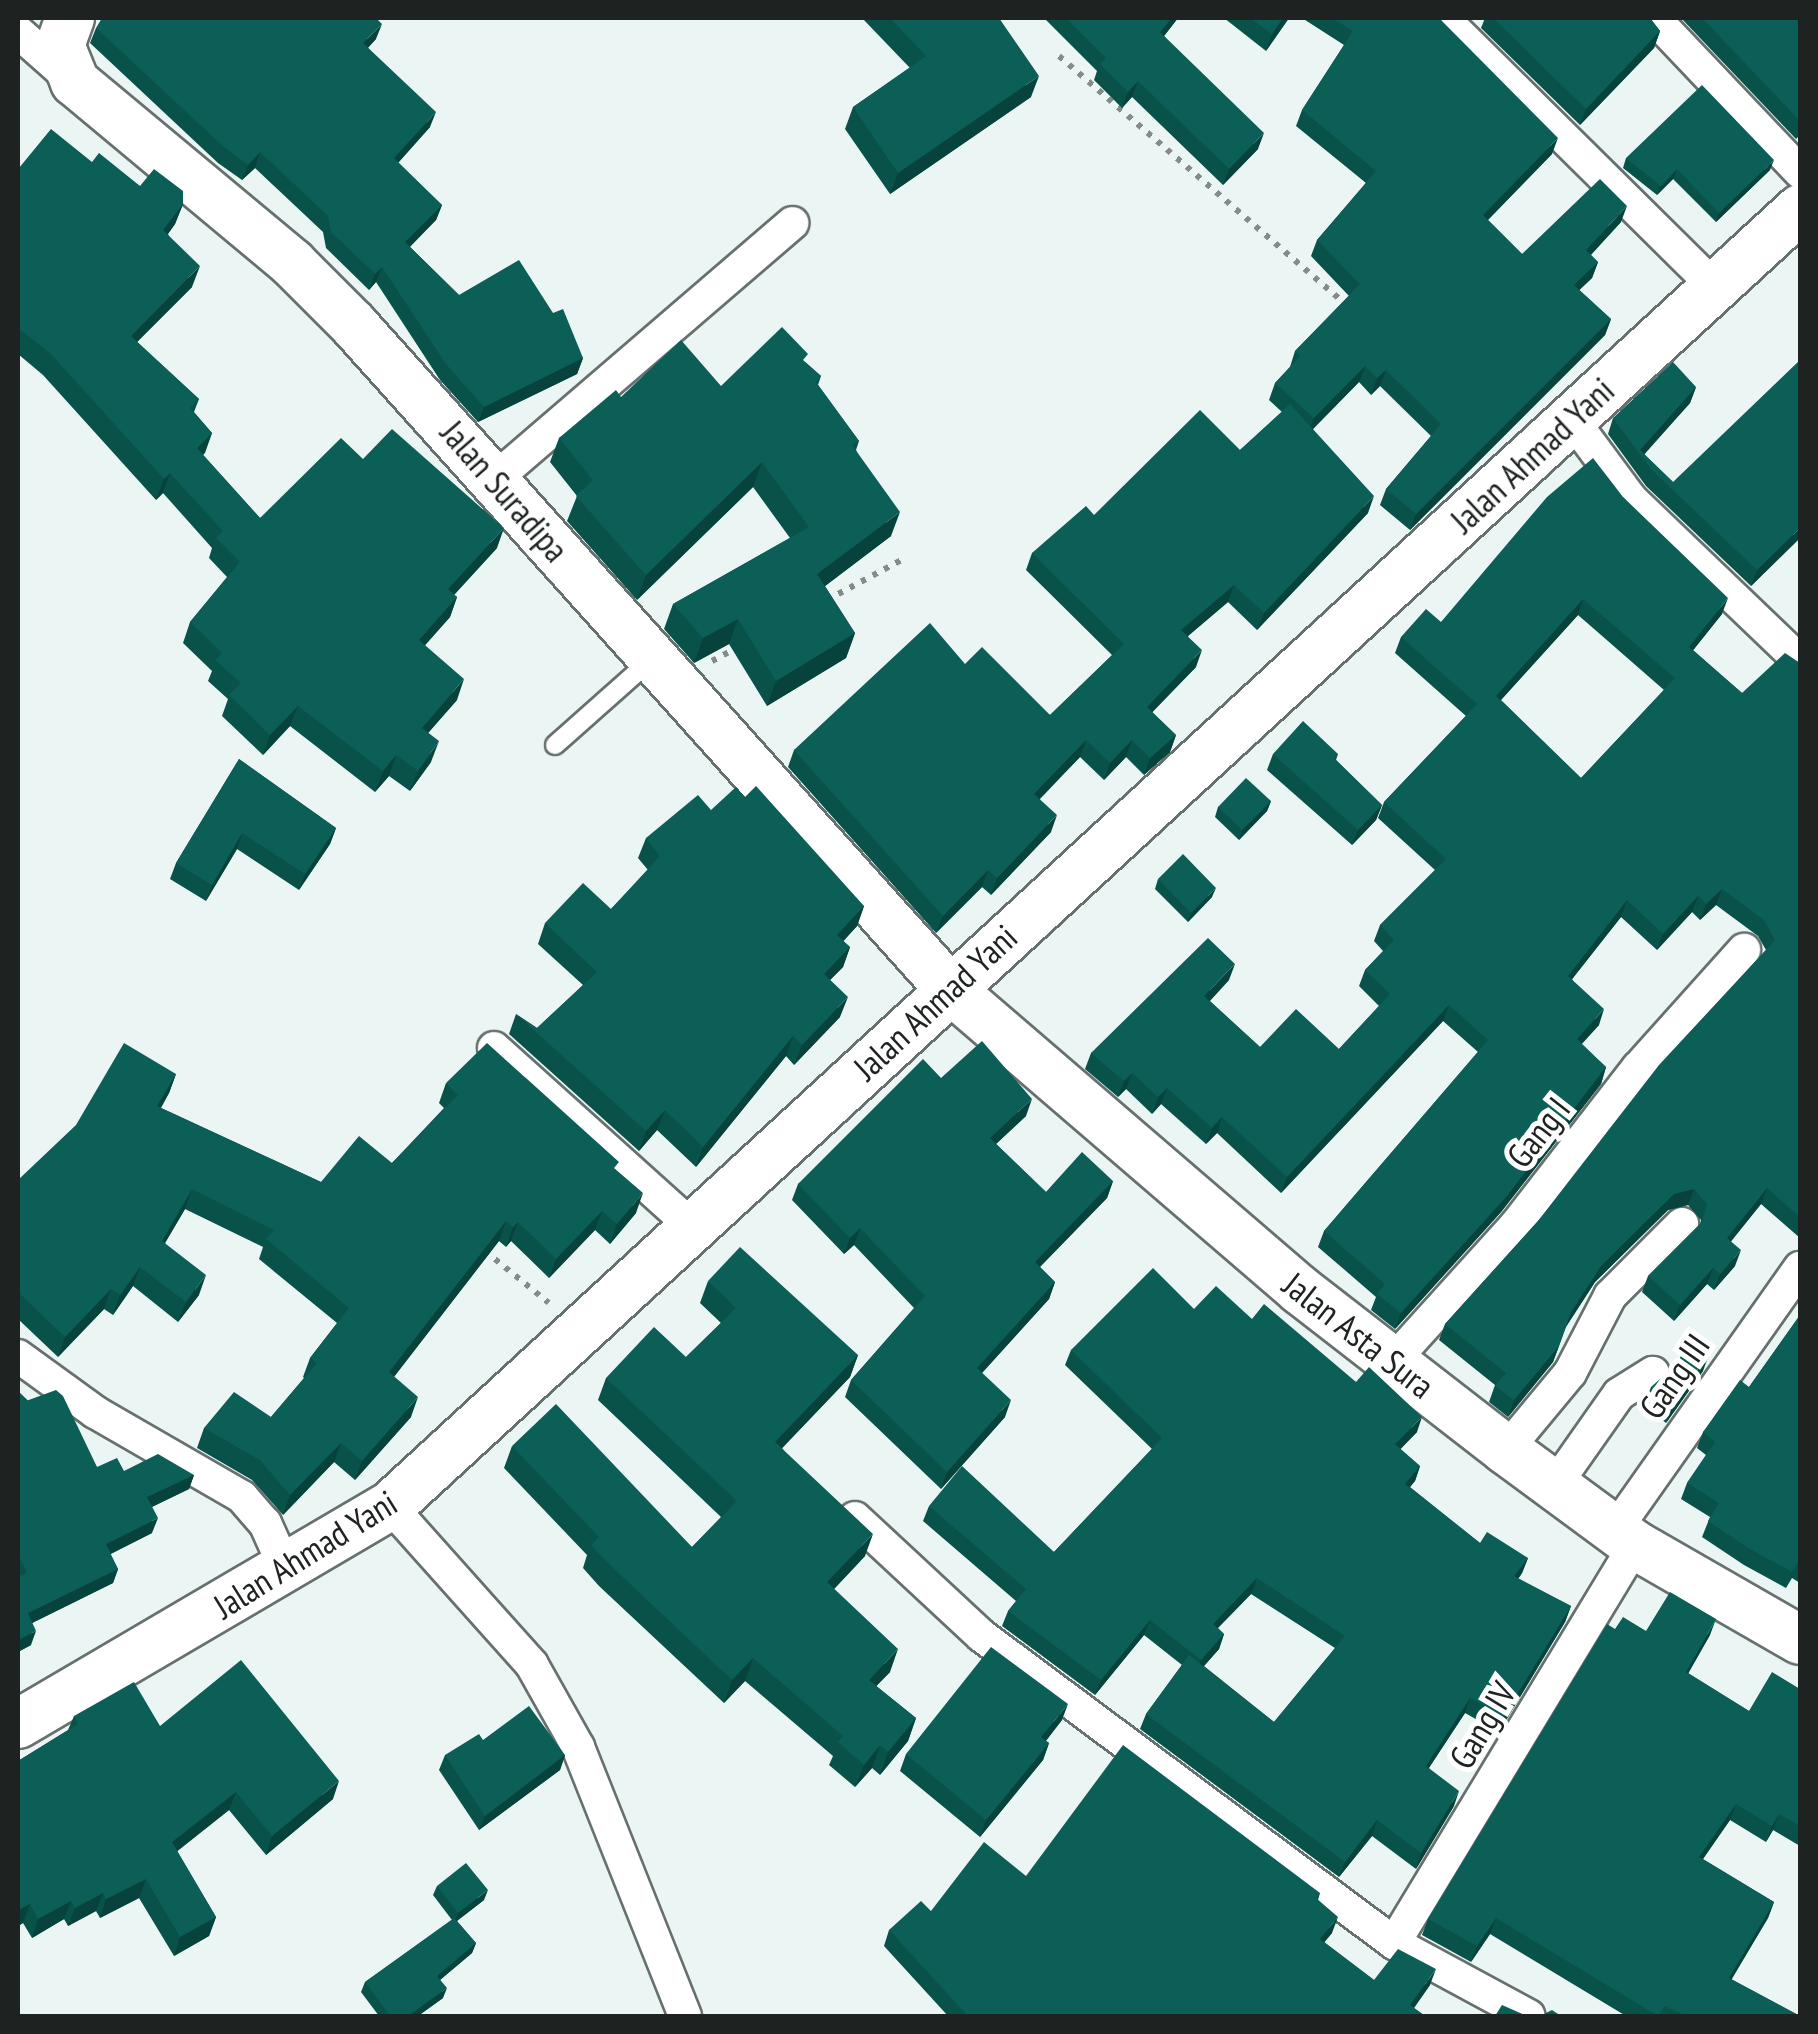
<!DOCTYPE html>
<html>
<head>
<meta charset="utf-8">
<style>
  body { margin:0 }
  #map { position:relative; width:1818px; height:2034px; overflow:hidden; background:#ebf6f4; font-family:"PT Sans Narrow",sans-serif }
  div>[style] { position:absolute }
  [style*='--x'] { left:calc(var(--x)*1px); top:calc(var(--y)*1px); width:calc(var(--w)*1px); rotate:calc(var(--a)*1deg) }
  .path>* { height:6px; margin-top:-3px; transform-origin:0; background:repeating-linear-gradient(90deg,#848b8a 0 5px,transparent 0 13px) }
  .roads { filter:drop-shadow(2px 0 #66706e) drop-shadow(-2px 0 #66706e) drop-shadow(0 2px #66706e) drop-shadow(0 -2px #66706e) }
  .lane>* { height:18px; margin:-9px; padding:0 9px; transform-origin:9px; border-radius:9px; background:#fff }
  .street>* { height:32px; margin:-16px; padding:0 16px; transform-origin:16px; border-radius:16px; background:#fff }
  .secondary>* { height:48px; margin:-24px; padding:0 24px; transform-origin:24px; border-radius:24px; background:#fff }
  .wall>* { inset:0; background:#09524a }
  .shaded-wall>* { inset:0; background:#08423c }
  .building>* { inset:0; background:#0b5f56 }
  span { translate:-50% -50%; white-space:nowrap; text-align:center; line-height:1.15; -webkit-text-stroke:10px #fff; paint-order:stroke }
  .street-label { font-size:35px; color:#1e2221 }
  .frame { position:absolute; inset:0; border:20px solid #1e2221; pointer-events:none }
</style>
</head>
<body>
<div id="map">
  <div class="path">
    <i style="--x:1059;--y:56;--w:380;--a:40.9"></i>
    <i style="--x:827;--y:600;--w:89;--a:-28.3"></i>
    <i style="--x:712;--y:661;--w:27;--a:-28"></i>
    <i style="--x:485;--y:1251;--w:82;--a:39.1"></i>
  </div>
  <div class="roads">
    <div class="lane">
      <i style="--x:555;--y:745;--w:130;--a:-41.6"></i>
    </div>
    <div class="street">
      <i style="--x:1443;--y:18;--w:383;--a:44.7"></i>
      <i style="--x:1654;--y:18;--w:212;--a:46.5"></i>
      <i style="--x:18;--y:32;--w:71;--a:41.6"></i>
      <i style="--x:1571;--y:418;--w:101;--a:53.5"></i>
      <i style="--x:1631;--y:499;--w:234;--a:43.8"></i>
      <i style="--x:496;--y:478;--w:391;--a:-40.7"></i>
      <i style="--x:494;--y:1048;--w:270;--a:42"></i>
      <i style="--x:18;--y:1356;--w:95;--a:36"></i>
      <i style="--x:95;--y:1412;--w:170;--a:30"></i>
      <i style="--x:242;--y:1497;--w:35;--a:49"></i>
      <i style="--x:265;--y:1523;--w:51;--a:65.9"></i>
      <i style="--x:1392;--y:1362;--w:185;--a:-47.9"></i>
      <i style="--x:1516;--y:1225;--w:199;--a:-52.2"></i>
      <i style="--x:1638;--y:1068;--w:159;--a:-48.1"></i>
      <i style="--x:1506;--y:1450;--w:100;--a:-50.3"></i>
      <i style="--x:1570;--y:1373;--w:87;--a:-62.5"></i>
      <i style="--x:1610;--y:1296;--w:102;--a:-45"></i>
      <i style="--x:1555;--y:1485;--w:111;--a:-54.9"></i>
      <i style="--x:1619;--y:1394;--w:40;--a:-32"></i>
      <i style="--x:390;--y:1506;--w:213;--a:48.2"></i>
      <i style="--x:532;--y:1665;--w:94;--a:60.7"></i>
      <i style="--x:578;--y:1747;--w:289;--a:68.3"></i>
      <i style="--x:855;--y:1518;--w:173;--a:42.9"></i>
      <i style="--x:982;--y:1636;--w:514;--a:36.69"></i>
      <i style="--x:1394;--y:1943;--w:153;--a:28.4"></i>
      <i style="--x:1615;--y:1530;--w:321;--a:-54.8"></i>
      <i style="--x:1394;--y:1943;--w:465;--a:-58.8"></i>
    </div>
    <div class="secondary">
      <i style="--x:70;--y:18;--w:29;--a:110"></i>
      <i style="--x:60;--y:45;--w:40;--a:68"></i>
      <i style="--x:75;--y:82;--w:283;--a:39.8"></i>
      <i style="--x:292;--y:263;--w:86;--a:45"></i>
      <i style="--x:353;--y:324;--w:892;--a:48.09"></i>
      <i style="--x:949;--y:988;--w:463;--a:40.7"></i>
      <i style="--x:1300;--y:1290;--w:261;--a:37.8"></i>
      <i style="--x:1506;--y:1450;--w:160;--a:36.4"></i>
      <i style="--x:1635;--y:1545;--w:190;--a:29.9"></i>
      <i style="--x:18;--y:1724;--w:431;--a:-30.4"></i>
      <i style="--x:390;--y:1506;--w:1916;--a:-42.61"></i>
    </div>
  </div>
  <div class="wall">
    <i style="clip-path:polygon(862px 18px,999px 18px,1031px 97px,890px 194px,845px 129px,853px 107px,910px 68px)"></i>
    <i style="clip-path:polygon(1044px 18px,1178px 18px,1164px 36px,1258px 149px,1223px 185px,1132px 97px,1122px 108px,1094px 80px,1097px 71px)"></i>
    <i style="clip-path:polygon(1224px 18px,1289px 18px,1266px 51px)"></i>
    <i style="clip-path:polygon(1302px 18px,1439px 18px,1552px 154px,1488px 220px,1522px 254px,1621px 222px,1591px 255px,1598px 262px,1592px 278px,1579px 290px,1611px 319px,1605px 335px,1410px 530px,1380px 505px,1386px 489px,1431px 436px,1380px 386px,1371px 395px,1359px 382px,1313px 429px,1368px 513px,1257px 630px,1228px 602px,1188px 636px,1196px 667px,1152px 712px,1176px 735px,1170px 752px,1144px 775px,1126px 757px,1104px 780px,1080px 757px,1040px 799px,1051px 832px,991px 895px,982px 887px,936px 933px,788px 767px,794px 750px,965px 664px,1050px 715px,1112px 655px,1026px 570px,1032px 553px,1094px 515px,1240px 450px,1282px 412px,1269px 400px,1275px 383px,1290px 367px,1295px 351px,1349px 296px,1311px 256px,1317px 240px,1366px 183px,1296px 126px,1302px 110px,1344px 45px)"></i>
    <i style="clip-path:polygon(1485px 18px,1650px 18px,1660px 31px,1654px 48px,1580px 125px,1481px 28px)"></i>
    <i style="clip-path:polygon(1681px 18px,1800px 18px,1800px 135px,1796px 139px)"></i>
    <i style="clip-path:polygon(96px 28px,376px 39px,368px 48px,430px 127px,398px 163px,442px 205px,436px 220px,410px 247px,459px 295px,553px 313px,583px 358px,577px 374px,478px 422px,440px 380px,376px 282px,369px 290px,326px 248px,323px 232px,255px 168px,242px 180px,218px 163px,90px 43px)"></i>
    <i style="clip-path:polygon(1626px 158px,1770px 170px,1716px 222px,1673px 179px,1657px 195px,1623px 168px)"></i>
    <i style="clip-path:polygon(92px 162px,140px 186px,183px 204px,175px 224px,168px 234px,192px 287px,137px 342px,199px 399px,194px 412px,212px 433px,203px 455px,260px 518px,363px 459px,497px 548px,454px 595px,457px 597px,450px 617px,425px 645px,457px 700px,428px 733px,431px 762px,410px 791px,389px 776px,375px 792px,290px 726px,263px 755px,222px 716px,228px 699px,208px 681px,212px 671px,183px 643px,190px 622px,227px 577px,209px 558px,212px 548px,163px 493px,156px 500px,43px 375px,18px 354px,18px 166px,19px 168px)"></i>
    <i style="clip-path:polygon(805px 362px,821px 376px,818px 385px,859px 441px,856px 450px,891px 536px,825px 586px,855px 633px,846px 658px,767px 706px,729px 644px,694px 663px,664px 629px,673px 604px,790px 538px,753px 487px,637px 600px,567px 521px,577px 496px,550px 462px,559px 438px,621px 397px,721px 386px)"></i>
    <i style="clip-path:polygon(1696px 387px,1690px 403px,1644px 454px,1673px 482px,1800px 538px,1751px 586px,1646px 486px,1608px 434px,1613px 418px)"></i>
    <i style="clip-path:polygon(evenodd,1623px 497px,1722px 614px,1693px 650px,1742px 693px,1800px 663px,1800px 1238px,1761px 1204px,1731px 1241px,1735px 1266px,1714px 1290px,1707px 1284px,1674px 1321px,1642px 1292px,1648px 1276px,1700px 1224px,1701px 1220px,1688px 1205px,1668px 1210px,1595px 1282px,1566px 1327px,1553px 1362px,1508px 1417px,1489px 1402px,1495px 1385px,1439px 1340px,1445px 1324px,1538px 1221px,1766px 950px,1758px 936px,1716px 905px,1700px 920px,1692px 912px,1657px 950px,1621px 917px,1572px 979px,1599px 1025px,1581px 1044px,1606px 1067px,1601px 1084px,1501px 1212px,1395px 1329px,1371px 1310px,1376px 1297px,1318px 1247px,1324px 1231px,1478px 1052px,1443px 1021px,1281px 1193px,1217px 1133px,1206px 1144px,1161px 1104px,1152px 1114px,1126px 1089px,1118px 1097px,1085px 1069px,1091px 1053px,1229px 980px,1210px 1001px,1260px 1047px,1339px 1049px,1379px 1006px,1359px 986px,1365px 970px,1383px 951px,1374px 941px,1380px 925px,1435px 870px,1378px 818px,1384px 802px,1466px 716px,1395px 653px,1401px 637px,1441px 622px,1623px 497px,1578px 615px,1664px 690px,1581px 778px,1501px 700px,1578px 615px)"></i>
    <i style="clip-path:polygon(1273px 754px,1338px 754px,1336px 760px,1382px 805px,1376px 820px,1352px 845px,1267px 770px)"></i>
    <i style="clip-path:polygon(239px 759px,336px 828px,330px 844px,299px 890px,237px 849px,206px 901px,170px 879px,176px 863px)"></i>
    <i style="clip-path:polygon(1271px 801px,1267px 811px,1239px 840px,1215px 817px,1218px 807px)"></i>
    <i style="clip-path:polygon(711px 810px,864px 906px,857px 926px,843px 941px,850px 947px,843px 967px,830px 980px,840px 1017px,794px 1065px,786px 1056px,696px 1167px,657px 1130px,639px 1151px,509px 1034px,516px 1014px,537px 1028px,583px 985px,538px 944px,545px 923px,611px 909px,648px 870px,638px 858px,646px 838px)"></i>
    <i style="clip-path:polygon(1158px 879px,1212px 897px,1188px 922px,1155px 889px)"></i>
    <i style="clip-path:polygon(176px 1074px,169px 1093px,161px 1108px,321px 1182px,392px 1163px,444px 1108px,439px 1103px,446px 1083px,616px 1170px,636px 1213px,610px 1244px,595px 1230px,549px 1278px,511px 1241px,506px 1247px,499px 1241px,394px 1377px,411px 1417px,355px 1480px,334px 1462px,283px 1515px,252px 1480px,197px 1448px,204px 1428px,271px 1417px,304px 1378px,303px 1377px,310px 1358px,337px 1323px,259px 1259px,263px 1247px,185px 1209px,165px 1243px,199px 1295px,178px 1322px,133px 1286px,113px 1315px,104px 1309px,58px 1357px,18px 1319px,18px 1180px)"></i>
    <i style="clip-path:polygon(941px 1078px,1026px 1116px,996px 1144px,1046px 1192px,1113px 1181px,1107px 1198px,1040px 1267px,1055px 1282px,1049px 1299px,982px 1373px,1005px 1417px,941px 1489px,845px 1397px,851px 1380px,914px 1308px,854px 1245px,844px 1254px,792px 1200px,798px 1184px)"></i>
    <i style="clip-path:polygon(708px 1281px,858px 1355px,850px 1377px,782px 1448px,865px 1556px,834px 1589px,890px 1672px,876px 1686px,916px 1718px,908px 1741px,880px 1775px,872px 1768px,855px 1787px,829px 1765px,833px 1756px,745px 1681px,724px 1703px,599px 1586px,583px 1568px,587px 1555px,504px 1468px,512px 1446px,692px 1547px,721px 1517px,598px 1400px,606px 1378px,686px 1357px,721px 1323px,700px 1303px)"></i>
    <i style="clip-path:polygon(evenodd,1194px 1309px,1252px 1319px,1356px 1382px,1417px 1432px,1400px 1449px,1420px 1466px,1415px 1481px,1410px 1487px,1480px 1543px,1528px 1558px,1522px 1573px,1518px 1579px,1571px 1606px,1565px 1622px,1499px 1732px,1465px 1713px,1429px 1768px,1454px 1806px,1416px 1869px,1372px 1836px,1339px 1877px,1140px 1729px,1146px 1714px,1182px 1665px,1144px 1635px,1095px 1695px,1002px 1626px,1008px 1611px,1016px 1601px,923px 1521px,929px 1506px,1054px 1552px,1152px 1449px,1065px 1365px,1071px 1350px,1194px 1309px,1251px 1594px,1335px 1648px,1274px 1722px,1204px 1666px,1219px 1649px,1224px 1634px,1218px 1628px,1251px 1594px)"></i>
    <i style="clip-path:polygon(1800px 1315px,1800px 1583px,1792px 1578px,1786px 1588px,1744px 1565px,1702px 1537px,1710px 1517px,1681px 1499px,1687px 1483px,1706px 1455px,1697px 1448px,1703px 1432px,1749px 1387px)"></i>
    <i style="clip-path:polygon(1703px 1371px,1666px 1423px,1644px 1405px,1651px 1387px)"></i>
    <i style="clip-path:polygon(18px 1391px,97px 1467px,124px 1471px,194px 1475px,189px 1489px,152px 1507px,152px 1533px,110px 1554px,118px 1569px,113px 1583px,32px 1623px,31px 1645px,18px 1652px)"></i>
    <i style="clip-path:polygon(1615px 1629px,1710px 1635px,1688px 1673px,1749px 1711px,1800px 1689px,1800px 1846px,1773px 1830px,1766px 1842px,1730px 1820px,1703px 1859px,1774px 1902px,1768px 1918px,1731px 1979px,1800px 2016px,1626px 2016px,1490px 1934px,1471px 1962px,1422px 1935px,1428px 1919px)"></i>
    <i style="clip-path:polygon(74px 1716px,160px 1726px,333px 1799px,266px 1855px,229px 1810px,177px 1851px,216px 1917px,209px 1936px,174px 1956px,139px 1898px,100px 1918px,96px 1911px,68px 1926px,64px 1919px,32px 1938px,23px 1923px,18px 1926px,18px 1761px,68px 1730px)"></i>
    <i style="clip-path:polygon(1062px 1720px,1046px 1741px,1049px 1743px,1043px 1760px,980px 1837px,900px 1771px,906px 1754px)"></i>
    <i style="clip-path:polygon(445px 1755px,565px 1755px,560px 1770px,479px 1830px,439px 1770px)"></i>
    <i style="clip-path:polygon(1026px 1876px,1320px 1893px,1318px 1900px,1332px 1933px,1324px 1942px,1374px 1980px,1430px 1985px,1414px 2008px,1425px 2016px,948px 2016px,884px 1946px,889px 1930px,931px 1911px)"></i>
    <i style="clip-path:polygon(437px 1886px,484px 1900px,457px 1921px,476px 1943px,472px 1953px,440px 1980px,443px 1998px,418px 2016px,379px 2016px,361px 1992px,365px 1982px,452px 1920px,433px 1895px)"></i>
  </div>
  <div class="shaded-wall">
    <i style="clip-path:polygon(1172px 18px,1178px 18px,1154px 49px,1160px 32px)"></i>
    <i style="clip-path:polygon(1283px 18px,1289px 18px,1266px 51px,1272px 34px)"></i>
    <i style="clip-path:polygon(382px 24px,376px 39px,357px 58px,363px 43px)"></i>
    <i style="clip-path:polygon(1660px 31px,1654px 48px,1580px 125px,1586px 109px)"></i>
    <i style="clip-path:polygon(1039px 76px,1031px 97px,890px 194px,898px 173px)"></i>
    <i style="clip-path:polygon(1138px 81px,1132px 97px,1122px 108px,1128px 92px)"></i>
    <i style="clip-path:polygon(436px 112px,430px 127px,388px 174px,394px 158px)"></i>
    <i style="clip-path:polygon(1264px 133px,1258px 149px,1223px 185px,1229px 169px)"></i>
    <i style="clip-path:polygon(1558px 138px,1552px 154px,1477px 231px,1483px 215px)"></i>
    <i style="clip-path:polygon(260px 152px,255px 168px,242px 180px,248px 165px)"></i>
    <i style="clip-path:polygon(1774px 160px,1770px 170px,1716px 222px,1719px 213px)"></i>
    <i style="clip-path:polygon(1677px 169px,1673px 179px,1657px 195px,1661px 186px)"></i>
    <i style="clip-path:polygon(183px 204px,175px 224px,156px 250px,163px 230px)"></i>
    <i style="clip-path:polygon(442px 205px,436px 220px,399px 257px,405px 242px)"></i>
    <i style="clip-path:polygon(1627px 206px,1621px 222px,1580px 266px,1586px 250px)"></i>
    <i style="clip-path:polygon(1598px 262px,1592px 278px,1568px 301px,1574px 285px)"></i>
    <i style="clip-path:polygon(200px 266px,192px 287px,123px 356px,131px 336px)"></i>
    <i style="clip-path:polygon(382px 267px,376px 282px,369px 290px,375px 274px)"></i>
    <i style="clip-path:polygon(1611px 319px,1605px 335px,1410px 530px,1416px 514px)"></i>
    <i style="clip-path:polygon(583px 358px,577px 374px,478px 422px,484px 407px)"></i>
    <i style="clip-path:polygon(1365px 366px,1359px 382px,1308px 434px,1314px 418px)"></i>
    <i style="clip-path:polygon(1386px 370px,1380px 386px,1371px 395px,1377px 378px)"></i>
    <i style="clip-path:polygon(1696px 387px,1690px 403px,1642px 457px,1640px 450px)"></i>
    <i style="clip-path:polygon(212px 433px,205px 453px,190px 468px,197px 448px)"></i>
    <i style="clip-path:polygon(762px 462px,753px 487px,637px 600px,646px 575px)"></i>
    <i style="clip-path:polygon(170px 473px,163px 493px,156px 500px,164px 479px)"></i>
    <i style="clip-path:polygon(1374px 496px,1368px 513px,1257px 630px,1264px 613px)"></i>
    <i style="clip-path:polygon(900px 512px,891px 536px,808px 599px,817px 574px)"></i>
    <i style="clip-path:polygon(504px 528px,497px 548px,441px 609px,448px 589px)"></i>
    <i style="clip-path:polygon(1800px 528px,1800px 538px,1751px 586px,1757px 570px)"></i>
    <i style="clip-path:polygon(1234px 585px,1228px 602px,1175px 647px,1181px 630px)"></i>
    <i style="clip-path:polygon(457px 597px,450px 617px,412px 660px,419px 640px)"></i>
    <i style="clip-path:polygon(1728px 598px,1722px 614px,1683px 663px,1689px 647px)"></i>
    <i style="clip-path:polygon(1583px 599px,1578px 615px,1490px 712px,1496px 696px)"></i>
    <i style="clip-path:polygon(738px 619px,729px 644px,694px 663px,703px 638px)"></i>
    <i style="clip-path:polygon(855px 633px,846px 658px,767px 706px,776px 681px)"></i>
    <i style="clip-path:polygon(1202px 650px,1196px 667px,1141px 724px,1147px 707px)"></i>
    <i style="clip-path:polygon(464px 679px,457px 700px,414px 749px,422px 728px)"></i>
    <i style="clip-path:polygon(298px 706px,290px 726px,263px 755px,270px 735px)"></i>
    <i style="clip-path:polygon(1176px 735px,1170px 752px,1144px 775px,1150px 758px)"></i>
    <i style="clip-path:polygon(1086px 740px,1080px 757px,1028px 810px,1034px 794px)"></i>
    <i style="clip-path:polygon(1132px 740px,1126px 757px,1104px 780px,1110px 763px)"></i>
    <i style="clip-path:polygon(439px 741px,431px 762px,410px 791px,418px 771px)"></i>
    <i style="clip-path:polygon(396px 755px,389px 776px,375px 792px,383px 771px)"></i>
    <i style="clip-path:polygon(1271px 801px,1267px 811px,1239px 840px,1242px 830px)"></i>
    <i style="clip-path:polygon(1382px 805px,1376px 820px,1352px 845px,1358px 830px)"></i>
    <i style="clip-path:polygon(1057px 815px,1051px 832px,991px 895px,997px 878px)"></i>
    <i style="clip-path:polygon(336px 828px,330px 844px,299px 890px,305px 874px)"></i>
    <i style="clip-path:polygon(242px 833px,237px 849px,206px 901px,212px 885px)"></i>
    <i style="clip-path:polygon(988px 870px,982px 887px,936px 933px,943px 916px)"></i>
    <i style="clip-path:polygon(1216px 888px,1212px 897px,1188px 922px,1191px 913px)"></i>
    <i style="clip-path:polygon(1722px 889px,1716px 905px,1700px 920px,1706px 904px)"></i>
    <i style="clip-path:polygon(1698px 896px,1692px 912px,1657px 950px,1663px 934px)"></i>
    <i style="clip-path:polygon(1627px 900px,1621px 917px,1562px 992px,1568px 976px)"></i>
    <i style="clip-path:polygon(864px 906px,857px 926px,830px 956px,837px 935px)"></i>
    <i style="clip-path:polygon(850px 947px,843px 967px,816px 994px,824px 974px)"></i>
    <i style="clip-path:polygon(1235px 964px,1229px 980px,1199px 1012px,1204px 996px)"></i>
    <i style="clip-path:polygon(848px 997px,840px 1017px,794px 1065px,802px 1045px)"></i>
    <i style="clip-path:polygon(1449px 1005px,1443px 1021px,1281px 1193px,1287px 1177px)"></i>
    <i style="clip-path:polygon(1604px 1009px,1599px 1025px,1571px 1056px,1577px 1039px)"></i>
    <i style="clip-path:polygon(793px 1036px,786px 1056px,696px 1167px,703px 1147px)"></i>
    <i style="clip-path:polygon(1606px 1067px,1601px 1084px,1501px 1212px,1395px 1329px,1401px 1313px)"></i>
    <i style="clip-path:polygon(1132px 1073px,1126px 1089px,1118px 1097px,1124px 1081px)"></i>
    <i style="clip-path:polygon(176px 1074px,169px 1093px,150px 1126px,157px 1106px)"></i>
    <i style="clip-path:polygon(1167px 1088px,1161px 1104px,1152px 1114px,1158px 1097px)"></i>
    <i style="clip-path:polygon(1032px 1099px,1026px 1116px,984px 1155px,990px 1138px)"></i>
    <i style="clip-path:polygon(665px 1110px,657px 1130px,639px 1151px,646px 1131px)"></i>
    <i style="clip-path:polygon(1222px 1117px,1217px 1133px,1206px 1144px,1212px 1128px)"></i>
    <i style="clip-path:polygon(1113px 1181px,1107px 1198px,1028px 1279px,1035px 1262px)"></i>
    <i style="clip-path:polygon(1767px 1188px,1761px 1204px,1721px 1254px,1727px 1238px)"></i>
    <i style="clip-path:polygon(192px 1189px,185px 1209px,155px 1260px,162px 1241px)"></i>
    <i style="clip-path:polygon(1694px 1189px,1688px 1205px,1668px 1210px,1595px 1282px,1565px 1328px,1571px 1312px,1601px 1266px,1674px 1194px)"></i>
    <i style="clip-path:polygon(643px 1193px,636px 1213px,610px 1244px,617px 1224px)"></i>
    <i style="clip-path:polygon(602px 1211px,595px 1230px,549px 1278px,556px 1259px)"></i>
    <i style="clip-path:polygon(506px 1221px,499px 1241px,382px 1392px,389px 1372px)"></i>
    <i style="clip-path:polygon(518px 1222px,511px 1241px,506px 1247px,513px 1227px)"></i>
    <i style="clip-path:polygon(860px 1228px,854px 1245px,844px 1254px,850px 1238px)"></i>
    <i style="clip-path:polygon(1741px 1250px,1735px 1266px,1714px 1290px,1720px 1274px)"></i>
    <i style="clip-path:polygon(140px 1267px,133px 1286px,113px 1315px,120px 1295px)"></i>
    <i style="clip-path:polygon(1713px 1268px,1707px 1284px,1674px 1321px,1680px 1305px)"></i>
    <i style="clip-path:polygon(206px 1275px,199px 1295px,178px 1322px,186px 1302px)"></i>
    <i style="clip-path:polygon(1055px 1282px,1049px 1299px,971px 1385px,977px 1368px)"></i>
    <i style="clip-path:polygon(111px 1289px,104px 1309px,58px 1357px,65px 1337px)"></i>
    <i style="clip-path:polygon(1559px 1346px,1553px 1362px,1508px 1417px,1514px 1400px)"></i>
    <i style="clip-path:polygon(1710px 1352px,1703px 1371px,1666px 1423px,1673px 1404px)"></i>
    <i style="clip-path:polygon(858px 1355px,850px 1377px,767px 1464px,775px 1442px)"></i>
    <i style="clip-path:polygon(418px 1397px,411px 1417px,355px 1480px,362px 1461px)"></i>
    <i style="clip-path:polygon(1011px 1400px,1005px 1417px,941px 1489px,947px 1472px)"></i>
    <i style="clip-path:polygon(1422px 1417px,1417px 1432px,1390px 1460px,1395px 1444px)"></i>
    <i style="clip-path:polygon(341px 1443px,334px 1462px,283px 1515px,290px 1495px)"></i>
    <i style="clip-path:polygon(1420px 1466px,1415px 1481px,1400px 1499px,1405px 1484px)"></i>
    <i style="clip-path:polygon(194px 1475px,189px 1489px,141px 1512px,147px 1497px)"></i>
    <i style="clip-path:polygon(158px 1518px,152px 1533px,101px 1559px,106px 1544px)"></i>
    <i style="clip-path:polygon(873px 1534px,865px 1556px,819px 1605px,827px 1582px)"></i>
    <i style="clip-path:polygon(1528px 1558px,1522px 1573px,1509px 1592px,1514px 1576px)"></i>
    <i style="clip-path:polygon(118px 1569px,113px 1583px,22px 1628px,28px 1613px)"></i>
    <i style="clip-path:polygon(1257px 1578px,1251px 1594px,1207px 1639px,1213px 1624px)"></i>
    <i style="clip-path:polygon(1571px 1606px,1565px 1622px,1499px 1732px,1504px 1716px)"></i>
    <i style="clip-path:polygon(1716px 1619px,1710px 1635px,1680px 1688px,1686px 1672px)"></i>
    <i style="clip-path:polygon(1150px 1620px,1144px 1635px,1095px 1695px,1101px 1680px)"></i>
    <i style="clip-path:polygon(36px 1631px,31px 1645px,18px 1652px,18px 1640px)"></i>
    <i style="clip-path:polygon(1224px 1634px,1219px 1649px,1196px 1675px,1201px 1660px)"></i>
    <i style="clip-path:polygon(898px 1649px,890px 1672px,861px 1702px,869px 1680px)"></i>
    <i style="clip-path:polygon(753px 1658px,745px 1681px,724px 1703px,732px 1680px)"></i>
    <i style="clip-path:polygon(1470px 1698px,1465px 1713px,1420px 1781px,1426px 1766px)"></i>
    <i style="clip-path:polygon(1068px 1704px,1062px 1720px,1035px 1754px,1041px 1737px)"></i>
    <i style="clip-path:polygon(916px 1718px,908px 1741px,880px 1775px,888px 1752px)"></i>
    <i style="clip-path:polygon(1049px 1743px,1043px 1760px,980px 1837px,986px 1820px)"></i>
    <i style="clip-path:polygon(880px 1745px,872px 1768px,855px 1787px,864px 1765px)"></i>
    <i style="clip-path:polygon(565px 1755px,560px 1770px,479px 1830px,485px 1816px)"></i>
    <i style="clip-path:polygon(339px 1781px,333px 1799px,266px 1855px,272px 1836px)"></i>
    <i style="clip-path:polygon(1459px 1791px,1454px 1806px,1416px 1869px,1421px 1853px)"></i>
    <i style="clip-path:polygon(236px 1792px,229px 1810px,165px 1861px,172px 1842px)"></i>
    <i style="clip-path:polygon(1736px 1804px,1730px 1820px,1693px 1873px,1699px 1857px)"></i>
    <i style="clip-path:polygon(1779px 1814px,1773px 1830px,1766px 1842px,1772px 1826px)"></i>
    <i style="clip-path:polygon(1377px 1820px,1372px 1836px,1339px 1877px,1345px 1862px)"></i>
    <i style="clip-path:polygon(146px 1879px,139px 1898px,100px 1918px,106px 1899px)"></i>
    <i style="clip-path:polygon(488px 1890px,484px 1900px,454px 1923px,458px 1913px)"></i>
    <i style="clip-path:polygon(103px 1893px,96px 1911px,68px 1926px,75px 1908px)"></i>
    <i style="clip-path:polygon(71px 1901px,64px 1919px,32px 1938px,38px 1919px)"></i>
    <i style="clip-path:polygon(1774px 1902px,1768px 1918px,1723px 1994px,1729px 1978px)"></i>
    <i style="clip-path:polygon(30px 1904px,23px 1923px,18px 1926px,18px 1910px)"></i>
    <i style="clip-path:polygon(216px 1917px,209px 1936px,174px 1956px,180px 1937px)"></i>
    <i style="clip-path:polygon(1338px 1917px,1332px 1933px,1314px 1955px,1320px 1939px)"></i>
    <i style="clip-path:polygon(1496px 1918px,1490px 1934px,1471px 1962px,1477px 1946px)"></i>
    <i style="clip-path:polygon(476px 1943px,472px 1953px,434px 1985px,437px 1976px)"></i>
    <i style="clip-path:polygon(1436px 1969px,1430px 1985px,1408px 2016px,1410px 2005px)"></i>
    <i style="clip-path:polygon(447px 1988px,443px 1998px,418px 2016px,408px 2016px)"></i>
  </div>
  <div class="building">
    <i style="clip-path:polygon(102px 18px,376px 18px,382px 24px,363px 43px,436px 112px,394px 158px,442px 205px,405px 242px,459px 295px,519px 260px,553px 313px,563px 309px,583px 358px,484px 407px,446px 364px,382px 267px,375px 274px,331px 232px,328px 216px,260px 152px,248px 165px,224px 147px,96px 28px)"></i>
    <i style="clip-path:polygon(890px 18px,999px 18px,1039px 76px,898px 173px,853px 107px,926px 56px)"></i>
    <i style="clip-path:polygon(1066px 18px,1172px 18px,1160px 32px,1264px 133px,1229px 169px,1138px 81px,1128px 92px,1100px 64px,1106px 58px)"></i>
    <i style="clip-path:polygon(1250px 18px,1283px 18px,1272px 34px)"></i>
    <i style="clip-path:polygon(1332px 18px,1439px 18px,1558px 138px,1483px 215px,1522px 254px,1600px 179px,1627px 206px,1586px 250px,1598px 262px,1574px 285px,1611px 319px,1416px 514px,1386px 489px,1441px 424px,1386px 370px,1377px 378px,1365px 366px,1314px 418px,1275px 383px,1300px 356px,1295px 351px,1360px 284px,1317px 240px,1376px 171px,1302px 110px,1353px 31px)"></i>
    <i style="clip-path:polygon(1493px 18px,1650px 18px,1660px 31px,1586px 109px)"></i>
    <i style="clip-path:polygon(1702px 18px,1800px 18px,1800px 121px)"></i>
    <i style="clip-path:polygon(1702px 85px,1774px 160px,1719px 213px,1677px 169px,1661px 186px,1626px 158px)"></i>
    <i style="clip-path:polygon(51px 129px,92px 162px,99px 153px,140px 186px,154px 169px,183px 191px,183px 204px,163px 230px,200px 266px,131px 336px,199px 399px,190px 408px,212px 433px,197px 448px,260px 518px,341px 438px,363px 459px,392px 429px,504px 528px,448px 589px,457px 597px,419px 640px,464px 679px,422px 728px,439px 741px,418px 771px,396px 755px,383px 771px,298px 706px,270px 735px,229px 695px,241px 683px,215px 660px,222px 653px,190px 622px,240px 562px,216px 538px,223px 531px,170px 473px,164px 479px,51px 354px,18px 328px,18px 166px,19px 168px)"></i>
    <i style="clip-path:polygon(782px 327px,808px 354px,803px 360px,821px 376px,816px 382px,859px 441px,852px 445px,900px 512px,817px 574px,855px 633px,776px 681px,738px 619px,703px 638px,673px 604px,809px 527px,762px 462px,646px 575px,576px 496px,593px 480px,559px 438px,616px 390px,621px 397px,681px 340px,721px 386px)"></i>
    <i style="clip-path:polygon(1800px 360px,1800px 528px,1757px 570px,1652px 470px,1613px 418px,1673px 362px,1696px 387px,1640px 450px,1673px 482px)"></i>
    <i style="clip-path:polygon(1290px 404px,1374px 496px,1264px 613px,1234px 585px,1181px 630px,1202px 650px,1147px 707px,1176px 735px,1150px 758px,1132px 740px,1110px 763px,1086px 740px,1034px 794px,1057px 815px,997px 878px,988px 870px,943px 916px,794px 750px,930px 623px,965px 664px,982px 647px,1050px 715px,1124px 644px,1032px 553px,1086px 506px,1094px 515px,1200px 410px,1240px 450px)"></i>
    <i style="clip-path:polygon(evenodd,1593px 458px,1623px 497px,1728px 598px,1689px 647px,1742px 693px,1785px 653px,1800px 663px,1800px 1217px,1767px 1188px,1727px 1238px,1741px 1250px,1720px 1274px,1713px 1268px,1680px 1305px,1648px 1276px,1702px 1222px,1707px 1204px,1694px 1189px,1674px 1194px,1601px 1266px,1571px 1312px,1559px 1346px,1514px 1400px,1495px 1386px,1506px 1373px,1445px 1324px,1538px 1221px,1659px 1065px,1775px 940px,1764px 920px,1722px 889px,1706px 904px,1698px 896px,1663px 934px,1627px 900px,1568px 976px,1604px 1009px,1577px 1039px,1606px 1067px,1507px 1196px,1401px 1313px,1377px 1294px,1385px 1284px,1324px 1231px,1488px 1040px,1449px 1005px,1287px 1177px,1222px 1117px,1212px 1128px,1167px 1088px,1158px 1097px,1132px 1073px,1124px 1081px,1091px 1053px,1208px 938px,1235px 964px,1204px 996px,1260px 1047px,1296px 1009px,1339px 1049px,1390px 994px,1365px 970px,1394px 940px,1380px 925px,1446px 859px,1384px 802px,1477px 704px,1401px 637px,1426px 609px,1441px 622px,1547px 497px,1593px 458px,1583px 599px,1675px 678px,1581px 778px,1496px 696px,1583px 599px)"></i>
    <i style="clip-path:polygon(1303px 721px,1338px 754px,1334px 758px,1382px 805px,1358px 830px,1273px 754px)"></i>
    <i style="clip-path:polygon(239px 759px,336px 828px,305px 874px,242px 833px,212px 885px,176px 863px)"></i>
    <i style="clip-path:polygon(1246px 778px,1271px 801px,1242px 830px,1218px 807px)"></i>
    <i style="clip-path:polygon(756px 786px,864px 906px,837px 935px,850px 947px,824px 974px,848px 997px,802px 1045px,793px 1036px,703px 1147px,665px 1110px,646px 1131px,516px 1014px,537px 1028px,597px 972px,545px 923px,583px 883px,611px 909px,660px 856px,646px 838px,698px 795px,711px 810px,736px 787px,745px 797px)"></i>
    <i style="clip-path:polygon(1183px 854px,1216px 888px,1191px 913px,1158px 879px)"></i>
    <i style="clip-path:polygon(982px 1041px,1032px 1099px,990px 1138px,1046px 1192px,1082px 1152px,1113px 1181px,1035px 1262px,1055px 1282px,977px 1368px,1011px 1400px,947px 1472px,851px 1380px,925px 1296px,860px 1228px,850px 1238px,798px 1184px,923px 1059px,941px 1078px)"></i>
    <i style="clip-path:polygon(124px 1043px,176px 1074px,157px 1106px,321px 1182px,359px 1136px,392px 1163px,458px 1095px,446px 1083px,487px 1043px,619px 1162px,614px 1168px,643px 1193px,617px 1224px,602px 1211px,556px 1259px,518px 1222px,513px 1227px,506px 1221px,389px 1372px,418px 1397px,362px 1461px,341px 1443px,290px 1495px,260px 1460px,204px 1428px,234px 1392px,271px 1417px,317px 1363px,310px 1358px,349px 1308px,266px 1239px,274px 1230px,192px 1189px,162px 1241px,206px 1275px,186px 1302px,140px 1267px,120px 1295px,111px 1289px,65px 1337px,18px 1292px,18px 1180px,76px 1125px)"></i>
    <i style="clip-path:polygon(740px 1247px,858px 1355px,775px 1442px,873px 1534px,827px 1582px,898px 1649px,869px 1680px,916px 1718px,888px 1752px,880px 1745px,864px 1765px,838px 1742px,843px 1736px,753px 1658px,732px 1680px,608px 1563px,591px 1545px,599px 1537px,512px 1446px,556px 1404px,692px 1547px,737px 1501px,606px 1378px,654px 1327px,686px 1357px,736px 1308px,708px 1281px)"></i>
    <i style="clip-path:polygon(1153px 1268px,1194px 1309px,1216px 1286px,1252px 1319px,1264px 1304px,1356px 1382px,1369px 1367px,1422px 1417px,1395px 1444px,1420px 1466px,1405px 1484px,1480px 1543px,1487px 1532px,1528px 1558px,1514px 1576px,1571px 1606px,1504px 1716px,1470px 1698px,1426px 1766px,1459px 1791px,1421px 1853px,1377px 1820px,1345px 1862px,1146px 1714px,1189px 1655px,1274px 1722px,1345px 1636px,1257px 1578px,1213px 1624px,1224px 1634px,1201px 1660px,1150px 1620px,1101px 1680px,1008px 1611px,1026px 1589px,929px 1506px,962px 1466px,1054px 1552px,1162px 1438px,1071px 1350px)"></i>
    <i style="clip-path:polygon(1800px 1315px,1800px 1564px,1798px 1562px,1792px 1572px,1750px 1549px,1708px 1521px,1719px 1503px,1687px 1483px,1715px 1442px,1703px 1432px,1740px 1380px,1749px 1387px)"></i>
    <i style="clip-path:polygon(1690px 1337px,1710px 1352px,1673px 1404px,1651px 1387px,1677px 1364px)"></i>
    <i style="clip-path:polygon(56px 1390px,63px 1396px,97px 1467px,117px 1458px,124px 1471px,158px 1454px,194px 1475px,147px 1497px,158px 1518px,106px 1544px,118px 1569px,28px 1613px,36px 1631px,18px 1640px,18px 1577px,27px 1573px,18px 1554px,18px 1391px,26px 1401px)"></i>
    <i style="clip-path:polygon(1670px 1592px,1716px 1619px,1686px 1672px,1749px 1711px,1772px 1672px,1800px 1689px,1800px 1826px,1779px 1814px,1772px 1826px,1736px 1804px,1699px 1857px,1774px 1902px,1729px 1978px,1800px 2016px,1686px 2016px,1665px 2006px,1658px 2016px,1496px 1918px,1477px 1946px,1428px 1919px,1607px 1624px,1615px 1629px,1623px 1617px,1646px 1631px)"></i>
    <i style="clip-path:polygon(991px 1647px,1068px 1704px,1041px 1737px,1049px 1743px,986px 1820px,906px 1754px)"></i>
    <i style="clip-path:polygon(241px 1660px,339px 1781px,272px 1836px,236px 1792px,172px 1842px,216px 1917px,180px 1937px,146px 1879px,106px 1899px,103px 1893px,75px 1908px,71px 1901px,38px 1919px,30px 1904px,18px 1910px,18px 1761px,78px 1724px,74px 1716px,134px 1682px,160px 1726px)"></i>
    <i style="clip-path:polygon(529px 1706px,565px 1755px,485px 1816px,445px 1755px,479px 1734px,483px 1740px)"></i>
    <i style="clip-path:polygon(1123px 1745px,1320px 1893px,1316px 1898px,1338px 1917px,1320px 1939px,1374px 1980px,1398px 1949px,1436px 1969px,1410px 2005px,1425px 2016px,968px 2016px,889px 1930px,921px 1901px,931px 1911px,984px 1842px,1026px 1876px)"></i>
    <i style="clip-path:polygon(466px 1863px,488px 1890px,458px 1913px,437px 1886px)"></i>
    <i style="clip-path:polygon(454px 1918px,476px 1943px,437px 1976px,447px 1988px,408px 2016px,390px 2016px,365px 1982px)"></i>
    <i style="clip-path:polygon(1502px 2005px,1527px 2016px,1495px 2016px)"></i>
    <i style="clip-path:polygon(1552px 2010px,1561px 2016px,1540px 2016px)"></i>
  </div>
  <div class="street-label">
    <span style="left:1532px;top:455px;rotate:-43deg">Jalan Ahmad Yani</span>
    <span style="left:505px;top:491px;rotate:49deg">Jalan Suradipa</span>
    <span style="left:935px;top:1002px;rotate:-43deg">Jalan Ahmad Yani</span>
    <span style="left:1538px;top:1132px;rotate:-52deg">Gang I</span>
    <span style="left:1359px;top:1335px;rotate:38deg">Jalan Asta Sura</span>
    <span style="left:1674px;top:1376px;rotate:-55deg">Gang III</span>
    <span style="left:305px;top:1554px;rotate:-32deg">Jalan Ahmad Yani</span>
    <span style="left:1482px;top:1725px;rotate:-59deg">Gang IV</span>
  </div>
  <div class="frame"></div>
</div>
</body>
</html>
